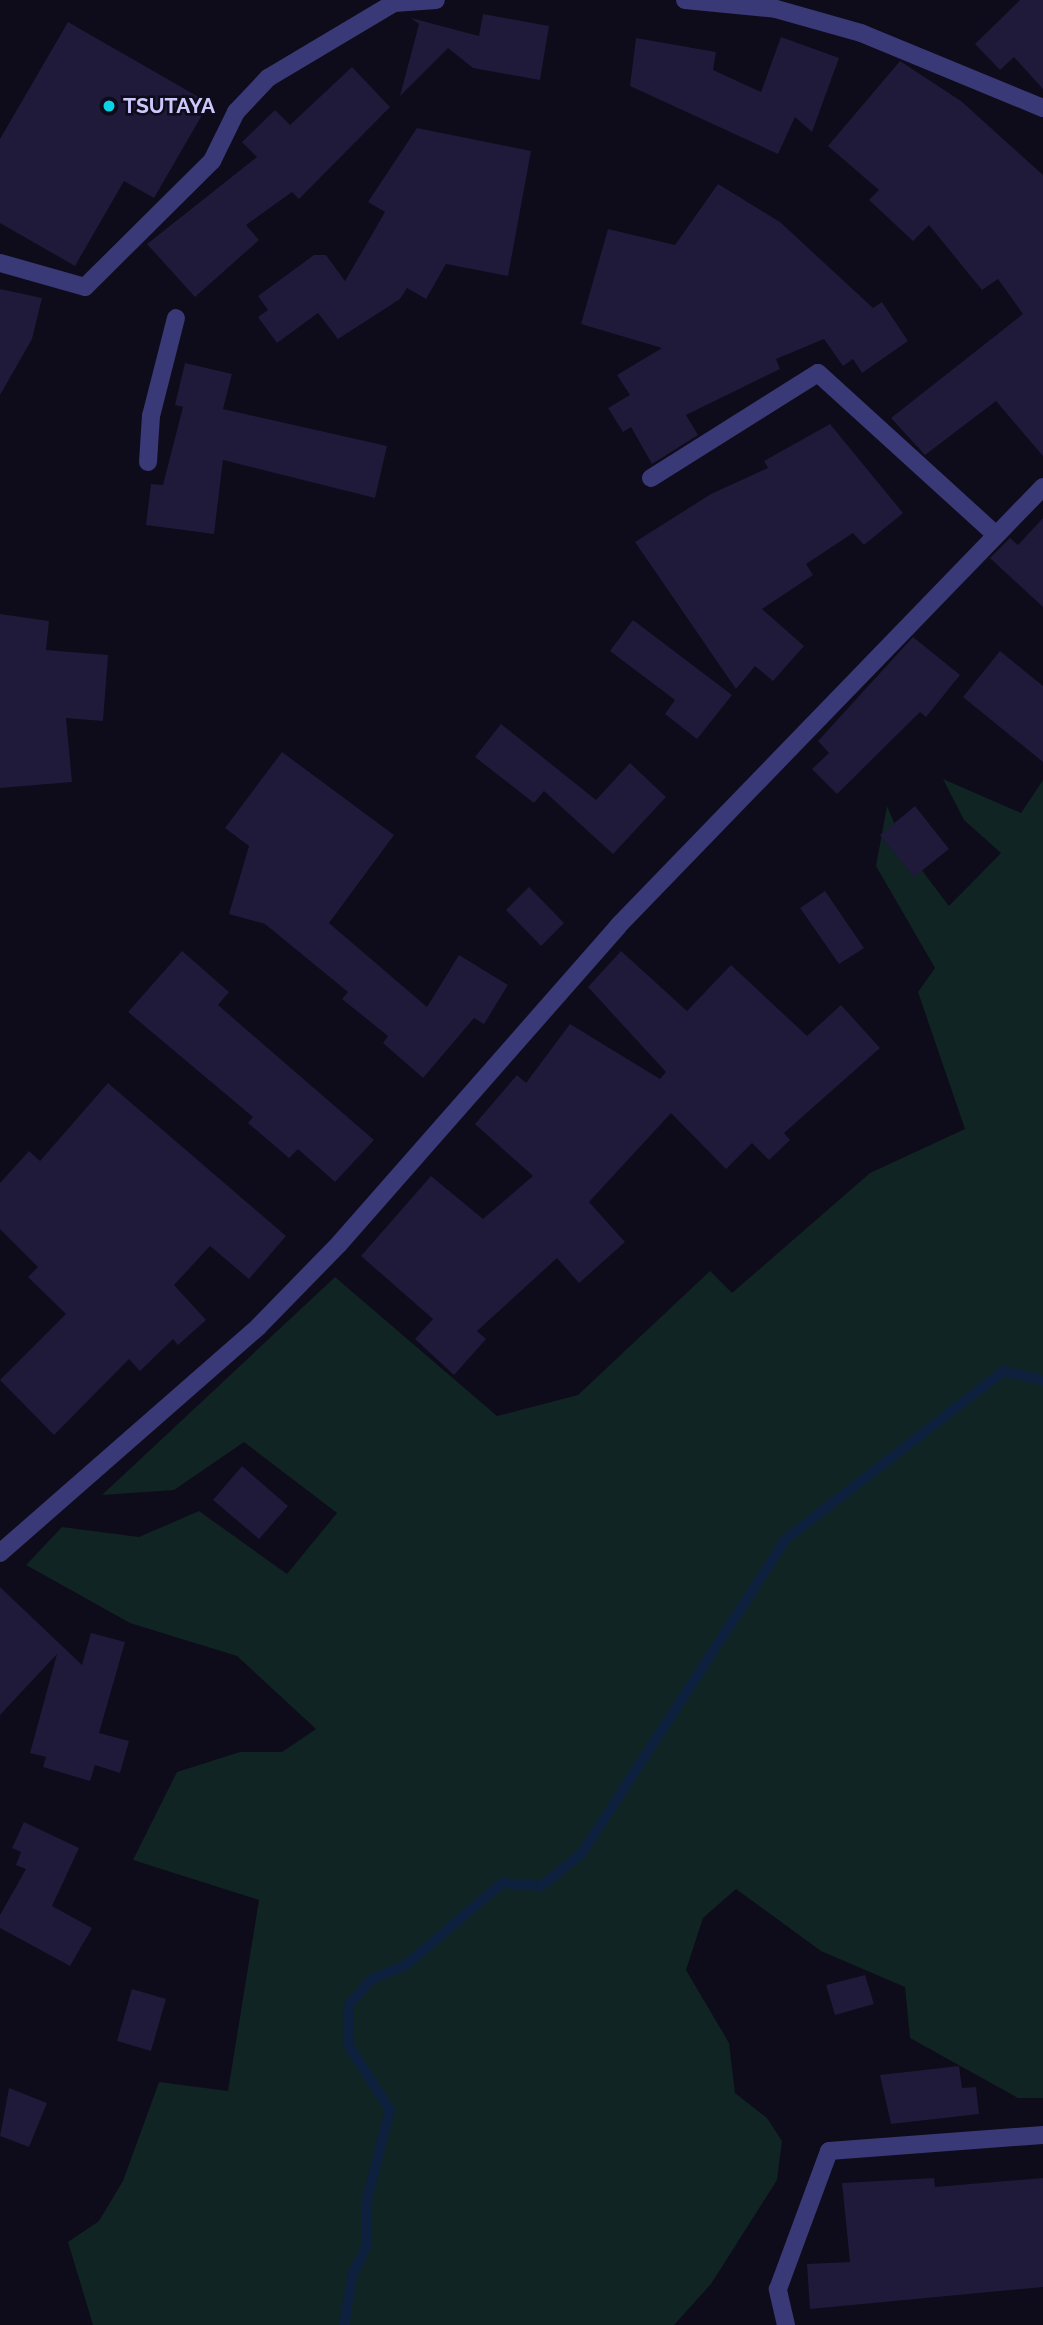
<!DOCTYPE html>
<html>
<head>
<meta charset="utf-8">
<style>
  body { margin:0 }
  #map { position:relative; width:1043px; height:2325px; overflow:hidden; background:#0e0b1a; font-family:Raleway,sans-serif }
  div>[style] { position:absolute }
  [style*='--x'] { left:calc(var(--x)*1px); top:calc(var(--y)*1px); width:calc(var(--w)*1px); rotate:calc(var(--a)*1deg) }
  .green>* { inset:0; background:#0f2423 }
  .stream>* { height:10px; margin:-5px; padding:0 5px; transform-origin:5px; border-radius:5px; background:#0d203d }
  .building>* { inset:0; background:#1f193a }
  .lane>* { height:18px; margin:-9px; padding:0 9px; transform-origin:9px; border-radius:9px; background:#3a3977 }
  .street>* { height:18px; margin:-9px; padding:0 9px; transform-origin:9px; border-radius:9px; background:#3a3977 }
  .dots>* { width:19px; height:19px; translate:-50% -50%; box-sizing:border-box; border:4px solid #0e0b1a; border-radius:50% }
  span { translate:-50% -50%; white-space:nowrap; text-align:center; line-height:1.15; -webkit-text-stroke:5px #0e0b1a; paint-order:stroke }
  .poi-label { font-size:21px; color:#cdc8fc; font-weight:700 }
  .left { translate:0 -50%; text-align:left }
</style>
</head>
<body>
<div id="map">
  <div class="green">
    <i style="clip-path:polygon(943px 779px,1021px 813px,1043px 780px,1043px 2098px,1018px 2098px,910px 2038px,905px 1987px,821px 1951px,736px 1889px,703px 1918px,686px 1970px,729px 2043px,735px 2093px,767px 2118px,782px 2141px,777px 2180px,711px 2284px,674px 2325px,93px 2325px,68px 2242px,99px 2221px,123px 2181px,159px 2082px,228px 2091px,259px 1900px,133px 1860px,177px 1772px,240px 1752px,282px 1752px,316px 1729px,237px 1656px,130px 1623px,26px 1565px,62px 1527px,139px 1537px,199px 1511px,287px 1574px,337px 1513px,244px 1442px,174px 1490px,102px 1495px,335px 1277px,497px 1416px,578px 1395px,710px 1271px,732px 1293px,870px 1173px,965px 1129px,918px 992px,935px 968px,876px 866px,887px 806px,905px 848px,949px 906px,1001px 853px,964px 820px)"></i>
  </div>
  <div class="stream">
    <i style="--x:344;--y:2325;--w:53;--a:-80.2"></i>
    <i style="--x:353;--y:2273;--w:31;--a:-63"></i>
    <i style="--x:367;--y:2245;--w:45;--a:-90"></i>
    <i style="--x:367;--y:2200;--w:93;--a:-75.7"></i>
    <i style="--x:390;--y:2110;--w:78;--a:-122.5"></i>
    <i style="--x:348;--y:2044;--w:39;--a:-89"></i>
    <i style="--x:349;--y:2005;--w:35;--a:-49"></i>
    <i style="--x:372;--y:1979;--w:37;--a:-22"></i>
    <i style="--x:406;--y:1965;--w:126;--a:-40.5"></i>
    <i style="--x:502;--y:1883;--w:39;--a:4"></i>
    <i style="--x:541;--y:1886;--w:53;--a:-38.8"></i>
    <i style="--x:582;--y:1853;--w:374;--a:-57"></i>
    <i style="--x:786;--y:1539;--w:274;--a:-37.7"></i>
    <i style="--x:1003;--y:1371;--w:41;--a:12.7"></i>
  </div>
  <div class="building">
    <i style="clip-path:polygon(1020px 0,1043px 0,1043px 89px,1014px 57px,1000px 70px,975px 44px)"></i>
    <i style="clip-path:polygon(483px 14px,549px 26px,540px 80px,473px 68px,448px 48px,400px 96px,419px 24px,411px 18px,479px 36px)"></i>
    <i style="clip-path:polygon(68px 22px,209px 103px,154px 198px,124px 181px,75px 266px,0 223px,0 139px)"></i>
    <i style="clip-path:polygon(781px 37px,839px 58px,812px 132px,795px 117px,778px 154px,630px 86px,636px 38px,716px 52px,713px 70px,761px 92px)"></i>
    <i style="clip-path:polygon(900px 61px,961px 101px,1043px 175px,1043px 456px,996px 401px,925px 455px,891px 418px,1023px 314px,998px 279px,982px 290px,929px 225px,913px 241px,869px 200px,879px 190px,828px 146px)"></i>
    <i style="clip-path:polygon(352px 67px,390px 107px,299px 199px,292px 192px,246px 225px,259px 240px,195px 297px,147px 244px,257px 157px,242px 142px,275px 110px,290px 125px)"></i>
    <i style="clip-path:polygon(417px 128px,531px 151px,508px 276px,446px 264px,426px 299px,407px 288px,400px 299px,338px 339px,318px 313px,277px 343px,258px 317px,268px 310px,258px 296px,314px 255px,326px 255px,345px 281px,385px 212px,368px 202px)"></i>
    <i style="clip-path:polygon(718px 184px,780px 222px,873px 308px,882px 302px,908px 341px,862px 373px,853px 359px,843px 366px,824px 339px,776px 359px,780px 369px,686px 415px,698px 435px,652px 464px,631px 427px,623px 432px,608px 408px,630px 395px,617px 375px,662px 348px,581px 324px,608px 229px,675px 245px)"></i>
    <i style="clip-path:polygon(0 289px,42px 298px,32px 339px,0 395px)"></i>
    <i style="clip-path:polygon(185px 363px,232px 374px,223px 409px,387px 446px,375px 498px,223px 460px,214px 534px,146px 525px,151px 484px,163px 485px,183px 407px,175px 405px)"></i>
    <i style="clip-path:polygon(830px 424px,903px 513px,864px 545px,853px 533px,806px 564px,813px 575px,762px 609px,804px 646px,773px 681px,755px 666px,736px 689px,635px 542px,711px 494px,768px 468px,764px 461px)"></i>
    <i style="clip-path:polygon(1043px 518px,1043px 607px,990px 558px,1010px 538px,1018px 545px)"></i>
    <i style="clip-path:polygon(0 614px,49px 621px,46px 650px,108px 655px,103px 721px,66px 718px,72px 782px,0 788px)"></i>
    <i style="clip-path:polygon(633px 620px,732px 695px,697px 739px,665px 714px,675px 700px,610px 651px)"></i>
    <i style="clip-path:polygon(913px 637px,960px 675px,926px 717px,920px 712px,837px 794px,812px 769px,829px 753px,818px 741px)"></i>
    <i style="clip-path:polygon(1000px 651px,1043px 686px,1043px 762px,963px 697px)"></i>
    <i style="clip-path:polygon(501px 724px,596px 800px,630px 763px,666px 797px,613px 854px,544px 791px,534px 803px,475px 757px)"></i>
    <i style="clip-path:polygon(282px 752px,394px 835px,329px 923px,427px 1007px,459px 955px,508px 985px,484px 1024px,474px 1018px,423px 1078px,383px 1043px,388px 1036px,342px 999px,348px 992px,265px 924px,229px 914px,249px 846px,225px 828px)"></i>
    <i style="clip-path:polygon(915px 806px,949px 849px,914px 877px,880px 835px)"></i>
    <i style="clip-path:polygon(529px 887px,564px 923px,541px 946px,506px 910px)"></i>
    <i style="clip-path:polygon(825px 891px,864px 948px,839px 964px,800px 908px)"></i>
    <i style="clip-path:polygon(182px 951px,229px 992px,218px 1005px,374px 1140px,335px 1182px,298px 1149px,289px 1158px,248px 1123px,253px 1117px,128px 1012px)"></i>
    <i style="clip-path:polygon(621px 951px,687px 1011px,731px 965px,807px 1036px,841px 1005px,880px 1048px,784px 1133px,790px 1140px,769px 1160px,752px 1143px,726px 1169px,671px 1113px,589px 1202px,625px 1242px,579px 1283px,557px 1258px,477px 1331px,486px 1339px,454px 1375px,415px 1339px,433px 1319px,361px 1256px,431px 1176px,483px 1219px,533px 1176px,475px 1124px,517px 1075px,526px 1083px,570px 1024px,660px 1079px,666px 1072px,588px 987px)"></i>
    <i style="clip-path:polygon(108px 1083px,286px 1236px,249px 1279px,210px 1246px,174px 1285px,206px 1320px,178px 1345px,173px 1339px,140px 1371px,129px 1359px,54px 1435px,0 1380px,66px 1314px,28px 1277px,38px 1267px,0 1229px,0 1183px,29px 1151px,40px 1161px)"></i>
    <i style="clip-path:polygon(242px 1466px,288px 1506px,259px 1539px,213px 1500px)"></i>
    <i style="clip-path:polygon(0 1587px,82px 1665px,91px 1633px,125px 1642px,99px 1733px,129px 1741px,120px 1773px,95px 1765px,90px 1781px,43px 1767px,46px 1757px,30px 1753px,57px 1654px,0 1715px)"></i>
    <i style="clip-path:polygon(24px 1822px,79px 1848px,52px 1906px,92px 1928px,70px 1966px,0 1928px,0 1915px,26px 1869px,16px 1865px,21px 1852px,12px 1848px)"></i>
    <i style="clip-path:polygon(865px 1975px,874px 2004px,835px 2015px,826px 1985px)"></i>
    <i style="clip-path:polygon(132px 1989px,166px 1999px,151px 2051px,117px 2041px)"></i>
    <i style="clip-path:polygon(959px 2066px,962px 2088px,976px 2087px,979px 2114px,891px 2124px,880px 2075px)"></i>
    <i style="clip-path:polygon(9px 2088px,47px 2103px,29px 2147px,0 2136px)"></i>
    <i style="clip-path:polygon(934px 2178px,935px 2187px,1043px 2178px,1043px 2287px,810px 2309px,807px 2264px,850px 2262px,842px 2183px)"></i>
  </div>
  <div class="lane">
    <i style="--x:148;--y:462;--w:46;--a:-86.3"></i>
    <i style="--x:151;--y:416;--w:101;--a:-75.7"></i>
  </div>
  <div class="street">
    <i style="--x:685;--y:0;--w:91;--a:5.6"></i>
    <i style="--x:776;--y:9;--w:88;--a:15.8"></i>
    <i style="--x:861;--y:33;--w:197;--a:22.4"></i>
    <i style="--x:0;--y:263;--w:88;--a:15.8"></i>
    <i style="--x:85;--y:287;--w:179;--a:-44.8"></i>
    <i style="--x:212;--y:161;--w:55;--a:-63.9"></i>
    <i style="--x:236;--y:112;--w:47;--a:-46.7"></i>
    <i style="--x:268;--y:78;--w:147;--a:-30.8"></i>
    <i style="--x:394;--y:3;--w:42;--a:-4.1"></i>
    <i style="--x:651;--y:478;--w:197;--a:-32.2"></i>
    <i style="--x:818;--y:373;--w:239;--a:42.3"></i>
    <i style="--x:0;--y:1553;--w:344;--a:-41.2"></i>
    <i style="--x:259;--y:1326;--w:115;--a:-45.7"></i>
    <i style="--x:339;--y:1244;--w:423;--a:-48.7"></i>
    <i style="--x:618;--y:926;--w:611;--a:-45.93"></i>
    <i style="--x:786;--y:2325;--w:37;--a:-103"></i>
    <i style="--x:778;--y:2289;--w:147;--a:-69.7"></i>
    <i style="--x:829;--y:2151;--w:215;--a:-4.3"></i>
  </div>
  <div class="dots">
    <i style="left:109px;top:106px;background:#0bd2e5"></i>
  </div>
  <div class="poi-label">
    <span class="left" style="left:123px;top:106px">TSUTAYA</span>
  </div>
</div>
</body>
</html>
